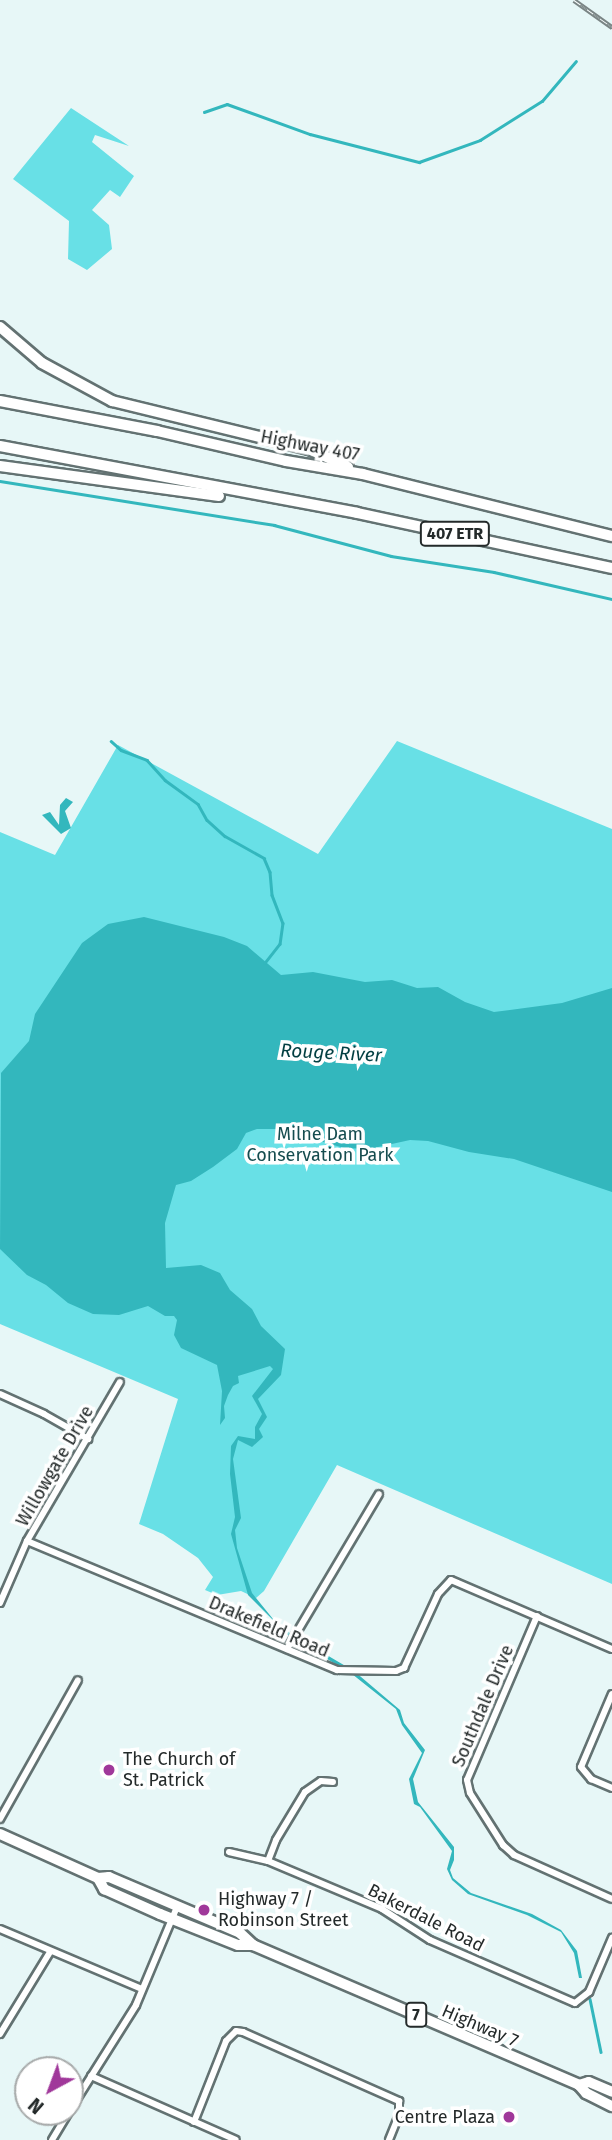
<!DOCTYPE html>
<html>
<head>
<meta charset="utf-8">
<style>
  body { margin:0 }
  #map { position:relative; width:612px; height:2140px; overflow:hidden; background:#e7f7f7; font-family:"Fira Sans",sans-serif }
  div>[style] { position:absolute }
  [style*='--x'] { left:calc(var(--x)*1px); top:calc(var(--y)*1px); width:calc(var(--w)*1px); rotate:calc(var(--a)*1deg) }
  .green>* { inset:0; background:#68e0e6 }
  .water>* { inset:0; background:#33b7bd }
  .stream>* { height:2.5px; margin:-1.25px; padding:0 1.25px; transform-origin:1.25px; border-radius:1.25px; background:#33b7bd }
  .roads { filter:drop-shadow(2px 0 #637272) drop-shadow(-2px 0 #637272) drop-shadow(0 2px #637272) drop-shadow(0 -2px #637272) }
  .minor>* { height:6px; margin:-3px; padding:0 3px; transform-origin:3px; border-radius:3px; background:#fff }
  .primary>* { height:10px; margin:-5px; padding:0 5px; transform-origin:5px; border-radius:5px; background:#fff }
  .motorway>* { height:10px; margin:-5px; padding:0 5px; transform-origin:5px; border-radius:5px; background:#fff }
  .rail>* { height:5px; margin-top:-2.5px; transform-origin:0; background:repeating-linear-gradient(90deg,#fff 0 8px,#7a8585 0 16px); box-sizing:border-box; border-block:2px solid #7a8585 }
  .dots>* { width:19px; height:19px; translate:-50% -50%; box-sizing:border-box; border:4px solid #fff; border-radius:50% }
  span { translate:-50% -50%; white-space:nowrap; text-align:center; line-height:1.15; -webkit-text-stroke:7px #fff; paint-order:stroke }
  .shield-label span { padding:2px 5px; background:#fff; border:2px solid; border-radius:5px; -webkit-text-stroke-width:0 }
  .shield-label { font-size:16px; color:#242a2a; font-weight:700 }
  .street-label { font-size:18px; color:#242a2a }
  .park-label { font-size:18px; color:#154c4f }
  .poi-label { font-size:18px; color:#242a2a }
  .left { translate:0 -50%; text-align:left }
  .right { translate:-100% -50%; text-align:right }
  .water-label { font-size:19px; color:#033f42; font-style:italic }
  .north { position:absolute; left:14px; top:2056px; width:70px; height:70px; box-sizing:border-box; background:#fff; border:2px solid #a7aaaa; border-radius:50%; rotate:221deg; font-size:19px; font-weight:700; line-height:28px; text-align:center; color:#242a2a }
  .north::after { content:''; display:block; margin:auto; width:24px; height:32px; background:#a0389a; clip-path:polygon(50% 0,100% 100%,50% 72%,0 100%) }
</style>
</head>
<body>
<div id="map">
  <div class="green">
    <i style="clip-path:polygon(71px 108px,129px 146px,95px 135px,92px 142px,134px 176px,120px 197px,110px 190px,92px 210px,109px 225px,112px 249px,87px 270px,68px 259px,69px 221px,13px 179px)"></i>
    <i style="clip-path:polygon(397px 741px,612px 829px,612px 1584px,337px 1465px,264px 1591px,256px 1598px,241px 1591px,217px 1595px,205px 1590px,213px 1577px,198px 1558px,163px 1534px,139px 1524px,178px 1399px,0 1324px,0 832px,55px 855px,118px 745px,318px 854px)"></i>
  </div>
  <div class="water">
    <i style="clip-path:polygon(66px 798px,73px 802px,65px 811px,71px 828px,61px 834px,42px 815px,50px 812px,59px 825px,60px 805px)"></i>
    <i style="clip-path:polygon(144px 917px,224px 937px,247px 946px,281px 975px,313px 972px,365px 982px,392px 980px,417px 988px,438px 987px,465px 1002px,494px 1012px,562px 1003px,612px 988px,612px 1192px,514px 1159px,469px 1152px,428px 1141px,410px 1140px,369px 1149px,344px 1148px,278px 1129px,257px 1129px,246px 1133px,237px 1149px,213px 1167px,191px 1181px,176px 1185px,165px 1223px,166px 1268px,201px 1265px,220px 1273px,230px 1290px,252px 1309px,261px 1326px,285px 1349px,281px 1375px,258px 1399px,267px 1417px,259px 1429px,263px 1437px,252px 1447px,238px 1440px,233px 1459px,241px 1518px,235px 1530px,237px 1548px,252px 1593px,273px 1619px,291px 1634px,354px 1671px,400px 1710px,404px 1723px,425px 1750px,413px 1779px,418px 1802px,454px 1847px,454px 1860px,450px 1870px,453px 1878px,471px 1893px,532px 1914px,561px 1930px,577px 1951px,582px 1978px,579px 1978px,574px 1953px,561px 1932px,527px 1915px,468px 1894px,452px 1880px,447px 1869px,452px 1851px,420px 1807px,414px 1804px,409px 1779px,422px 1753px,402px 1725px,396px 1709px,352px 1674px,289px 1636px,248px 1595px,231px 1534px,235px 1517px,230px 1474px,231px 1446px,238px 1436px,255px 1439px,255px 1427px,262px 1414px,252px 1396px,273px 1369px,270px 1366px,238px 1376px,239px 1383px,233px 1386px,228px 1395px,224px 1406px,225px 1418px,220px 1425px,222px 1391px,217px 1365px,181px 1348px,174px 1335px,177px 1320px,174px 1316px,165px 1316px,148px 1306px,119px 1315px,93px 1314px,68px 1303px,46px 1285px,27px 1275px,0 1249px,1px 1073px,29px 1041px,35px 1014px,82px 943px,108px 924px)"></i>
  </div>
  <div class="stream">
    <i style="--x:204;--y:112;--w:24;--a:-19"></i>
    <i style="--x:227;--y:104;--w:88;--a:19.9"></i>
    <i style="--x:310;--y:134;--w:113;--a:14.4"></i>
    <i style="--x:419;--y:162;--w:65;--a:-19.8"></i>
    <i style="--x:480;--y:140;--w:73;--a:-32.2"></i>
    <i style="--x:542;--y:101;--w:52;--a:-49.6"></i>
    <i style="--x:0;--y:481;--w:278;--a:9.1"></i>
    <i style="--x:274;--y:525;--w:121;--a:14.8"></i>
    <i style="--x:391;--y:556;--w:104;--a:8.8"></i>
    <i style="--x:494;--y:572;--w:121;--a:12.9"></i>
    <i style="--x:111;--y:741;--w:13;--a:42"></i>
    <i style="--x:121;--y:750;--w:28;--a:21"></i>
    <i style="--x:147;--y:760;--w:27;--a:48"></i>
    <i style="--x:165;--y:780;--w:41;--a:36"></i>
    <i style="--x:198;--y:804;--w:18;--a:61"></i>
    <i style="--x:207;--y:820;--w:24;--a:42"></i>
    <i style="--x:225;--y:836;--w:45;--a:29.4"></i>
    <i style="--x:264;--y:858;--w:15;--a:67"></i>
    <i style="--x:270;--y:872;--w:23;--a:85"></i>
    <i style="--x:272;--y:895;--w:30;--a:69"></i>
    <i style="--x:283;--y:923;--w:21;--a:98"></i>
    <i style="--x:280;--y:944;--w:24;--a:128"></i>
    <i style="--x:590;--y:1999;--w:54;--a:78.3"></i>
  </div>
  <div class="roads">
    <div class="minor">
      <i style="--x:0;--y:1394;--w:48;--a:24.4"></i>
      <i style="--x:44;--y:1414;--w:51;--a:29.6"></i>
      <i style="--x:27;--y:1541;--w:336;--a:22.6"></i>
      <i style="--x:337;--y:1670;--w:59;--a:1"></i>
      <i style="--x:396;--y:1671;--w:9;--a:-21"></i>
      <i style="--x:404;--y:1668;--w:81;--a:-65.3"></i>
      <i style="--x:438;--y:1594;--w:19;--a:-47"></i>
      <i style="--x:451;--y:1580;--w:175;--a:23.2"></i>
      <i style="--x:0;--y:1603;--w:68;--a:-66.5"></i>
      <i style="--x:27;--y:1541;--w:184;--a:-59.7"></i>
      <i style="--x:537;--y:1616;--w:178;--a:113.1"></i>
      <i style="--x:467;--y:1780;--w:13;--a:77"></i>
      <i style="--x:470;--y:1793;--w:62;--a:57.6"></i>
      <i style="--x:503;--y:1845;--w:15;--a:42"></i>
      <i style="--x:514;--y:1855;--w:107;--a:24.2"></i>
      <i style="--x:287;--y:1649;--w:180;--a:-59.3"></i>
      <i style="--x:612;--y:1694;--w:79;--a:113"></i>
      <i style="--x:581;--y:1767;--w:16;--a:50"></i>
      <i style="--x:591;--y:1779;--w:23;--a:23"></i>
      <i style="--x:0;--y:1819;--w:159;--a:-60.7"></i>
      <i style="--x:229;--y:1852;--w:40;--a:13"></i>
      <i style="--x:268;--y:1861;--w:124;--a:22.8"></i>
      <i style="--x:382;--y:1909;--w:57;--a:32.9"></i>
      <i style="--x:430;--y:1940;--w:158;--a:23.5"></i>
      <i style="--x:575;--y:2003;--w:18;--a:-38"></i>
      <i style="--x:589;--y:1992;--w:59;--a:-66.9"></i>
      <i style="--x:268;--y:1861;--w:22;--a:-69"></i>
      <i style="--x:276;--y:1840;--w:56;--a:-58.9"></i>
      <i style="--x:305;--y:1792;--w:19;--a:-35"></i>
      <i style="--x:321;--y:1781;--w:12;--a:5"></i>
      <i style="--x:0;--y:1929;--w:154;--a:22.9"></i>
      <i style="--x:0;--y:2034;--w:96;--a:-58.6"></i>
      <i style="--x:91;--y:2076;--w:158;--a:23.8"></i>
      <i style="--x:70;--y:2110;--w:124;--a:-57.8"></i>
      <i style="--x:136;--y:2005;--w:106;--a:-67.3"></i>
      <i style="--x:194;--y:2122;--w:87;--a:-68.4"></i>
      <i style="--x:226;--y:2041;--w:14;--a:-45"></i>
      <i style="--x:236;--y:2031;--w:7;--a:8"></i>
      <i style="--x:243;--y:2032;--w:171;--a:23.9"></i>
      <i style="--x:399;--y:2101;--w:14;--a:90"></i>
      <i style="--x:399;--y:2115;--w:27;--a:112"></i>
      <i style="--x:52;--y:2140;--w:33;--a:-59"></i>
    </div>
    <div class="primary">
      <i style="--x:0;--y:1834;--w:107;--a:24.2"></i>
      <i style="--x:98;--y:1878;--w:11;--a:-5"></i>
      <i style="--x:109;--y:1877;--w:142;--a:23.1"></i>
      <i style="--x:240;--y:1933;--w:18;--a:43"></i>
      <i style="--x:253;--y:1945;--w:355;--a:23.2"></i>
      <i style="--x:579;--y:2085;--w:11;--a:49"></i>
      <i style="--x:586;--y:2093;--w:29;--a:27"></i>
      <i style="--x:98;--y:1878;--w:13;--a:61"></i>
      <i style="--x:104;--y:1889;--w:61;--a:24.1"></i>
      <i style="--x:160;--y:1914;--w:84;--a:21.7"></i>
      <i style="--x:238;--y:1945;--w:15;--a:0"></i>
      <i style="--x:579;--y:2085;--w:10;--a:-17"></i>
      <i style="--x:589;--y:2082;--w:25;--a:23"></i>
    </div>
    <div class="motorway">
      <i style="--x:0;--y:327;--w:55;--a:40.6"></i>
      <i style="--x:42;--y:363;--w:80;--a:28.5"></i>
      <i style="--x:112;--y:401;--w:203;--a:13.7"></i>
      <i style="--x:309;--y:449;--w:43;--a:24.8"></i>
      <i style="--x:0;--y:401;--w:160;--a:10.8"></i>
      <i style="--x:157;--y:431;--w:132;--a:13.1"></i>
      <i style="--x:286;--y:461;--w:78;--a:9.6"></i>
      <i style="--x:363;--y:474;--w:257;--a:14"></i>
      <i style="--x:0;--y:446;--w:363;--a:10.6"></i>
      <i style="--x:357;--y:513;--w:261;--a:12.2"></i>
      <i style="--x:0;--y:466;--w:221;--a:7.8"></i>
    </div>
  </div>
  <div class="rail">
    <i style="--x:574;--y:0;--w:47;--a:35.4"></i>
  </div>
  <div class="dots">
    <i style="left:109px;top:1770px;background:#a0389a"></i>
    <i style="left:204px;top:1910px;background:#a0389a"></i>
    <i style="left:509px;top:2117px;background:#a0389a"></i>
  </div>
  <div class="shield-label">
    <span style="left:455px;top:534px">407 ETR</span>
    <span style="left:416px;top:2015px">7</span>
  </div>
  <div class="street-label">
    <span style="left:310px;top:446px;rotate:11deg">Highway 407</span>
    <span style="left:55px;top:1466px;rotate:-60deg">Willowgate Drive</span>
    <span style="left:269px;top:1627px;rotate:23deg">Drakefield Road</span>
    <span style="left:483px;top:1706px;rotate:-67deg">Southdale Drive</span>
    <span style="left:426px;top:1918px;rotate:27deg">Bakerdale Road</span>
    <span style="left:480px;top:2026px;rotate:23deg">Highway 7</span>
  </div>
  <div class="park-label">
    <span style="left:320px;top:1145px">Milne Dam<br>Conservation Park</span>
  </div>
  <div class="poi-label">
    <span class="left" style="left:123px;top:1770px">The Church of<br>St. Patrick</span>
    <span class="left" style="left:218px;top:1910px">Highway 7 /<br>Robinson Street</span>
    <span class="right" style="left:495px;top:2117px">Centre Plaza</span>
  </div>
  <div class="water-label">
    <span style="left:331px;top:1053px;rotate:3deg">Rouge River</span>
  </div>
  <div class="north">N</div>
</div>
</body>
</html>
